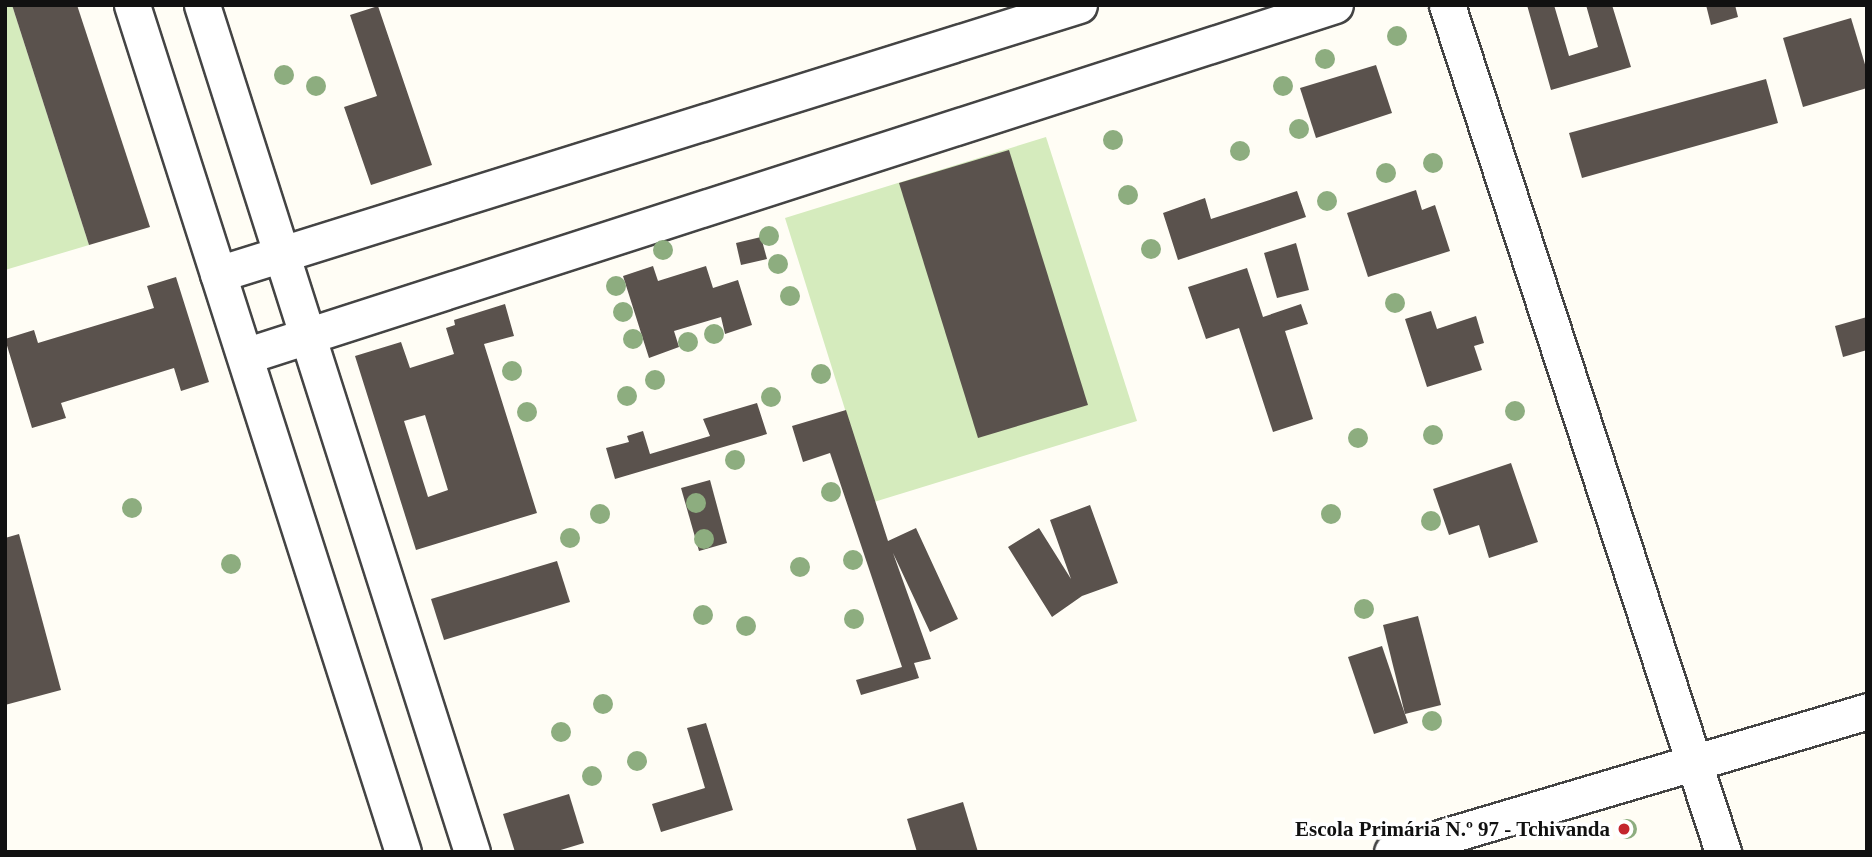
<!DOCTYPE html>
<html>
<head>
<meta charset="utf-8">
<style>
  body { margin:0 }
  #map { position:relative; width:1872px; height:857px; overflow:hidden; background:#fffdf5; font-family:"Times New Roman",serif }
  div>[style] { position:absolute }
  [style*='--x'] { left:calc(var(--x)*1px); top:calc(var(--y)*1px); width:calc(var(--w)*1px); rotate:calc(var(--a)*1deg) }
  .green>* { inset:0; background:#d5ebbd }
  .building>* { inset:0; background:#5a524d }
  .roads { filter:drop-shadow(2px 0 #444) drop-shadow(-2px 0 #444) drop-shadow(0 2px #444) drop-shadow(0 -2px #444) }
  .street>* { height:35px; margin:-17.5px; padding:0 17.5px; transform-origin:17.5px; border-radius:17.5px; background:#fff }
  .trees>* { width:20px; height:20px; margin:-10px; border-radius:50%; background:#8dad7f }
  .dots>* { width:19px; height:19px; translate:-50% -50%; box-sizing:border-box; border:4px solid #fff; border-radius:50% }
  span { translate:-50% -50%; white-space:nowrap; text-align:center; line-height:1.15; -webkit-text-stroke:7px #fff; paint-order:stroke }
  .poi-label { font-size:21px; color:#111; font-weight:700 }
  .right { translate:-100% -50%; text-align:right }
  .frame { position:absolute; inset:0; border:7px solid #111; pointer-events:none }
</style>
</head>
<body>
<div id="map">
  <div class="green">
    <i style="clip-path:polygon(5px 5px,12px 5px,89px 245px,5px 270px)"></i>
    <i style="clip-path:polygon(1046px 137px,1137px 421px,874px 502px,785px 218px)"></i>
  </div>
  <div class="building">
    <i style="clip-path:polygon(12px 5px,77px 5px,150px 227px,89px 245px)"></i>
    <i style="clip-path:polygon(1527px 5px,1554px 5px,1569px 56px,1598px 47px,1586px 5px,1612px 5px,1631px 67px,1551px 90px)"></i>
    <i style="clip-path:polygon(1706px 5px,1735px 5px,1738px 17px,1711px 25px)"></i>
    <i style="clip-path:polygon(378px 6px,432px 165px,371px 185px,344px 107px,377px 96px,350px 15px)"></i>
    <i style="clip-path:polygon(1851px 18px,1867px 71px,1867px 88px,1803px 107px,1783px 38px)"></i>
    <i style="clip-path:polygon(1376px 65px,1392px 113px,1316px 138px,1300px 88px)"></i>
    <i style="clip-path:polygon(1766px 79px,1778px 123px,1582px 178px,1569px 133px)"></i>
    <i style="clip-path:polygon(1009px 150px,1088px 405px,978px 438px,899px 183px)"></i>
    <i style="clip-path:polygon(1416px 190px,1422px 210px,1435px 205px,1450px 251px,1368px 277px,1347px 213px)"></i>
    <i style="clip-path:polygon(1297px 191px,1306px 217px,1178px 260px,1163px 213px,1205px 198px,1211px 219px)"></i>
    <i style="clip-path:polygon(761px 237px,767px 259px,741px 265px,736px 243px)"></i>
    <i style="clip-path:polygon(1296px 243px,1309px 290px,1277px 298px,1264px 253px)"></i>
    <i style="clip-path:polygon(653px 266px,658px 281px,706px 266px,713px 288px,738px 280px,752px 325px,725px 334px,721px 317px,674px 331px,679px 347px,649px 358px,623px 276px)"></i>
    <i style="clip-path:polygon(1247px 268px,1263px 317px,1301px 304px,1308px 324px,1285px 331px,1313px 419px,1273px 432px,1239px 328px,1206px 339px,1188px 287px)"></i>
    <i style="clip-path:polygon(176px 277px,209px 382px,181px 391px,174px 368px,61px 403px,66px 418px,32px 428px,5px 339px,34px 330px,38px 343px,154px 308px,147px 286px)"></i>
    <i style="clip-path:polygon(evenodd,505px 304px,514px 336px,484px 344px,537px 513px,416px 550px,355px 356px,401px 342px,410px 368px,454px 354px,446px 328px,455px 325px,454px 320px,505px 304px,425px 415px,448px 490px,428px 497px,404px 421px,425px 415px)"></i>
    <i style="clip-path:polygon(1431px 311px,1437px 329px,1476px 316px,1484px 343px,1474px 346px,1482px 370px,1427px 387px,1405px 319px)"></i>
    <i style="clip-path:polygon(1867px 317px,1867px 350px,1843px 357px,1835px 326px)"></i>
    <i style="clip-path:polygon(757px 403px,767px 434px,615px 479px,606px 448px,629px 442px,627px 436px,643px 431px,650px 454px,710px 436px,703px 419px)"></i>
    <i style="clip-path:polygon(846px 410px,888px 541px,916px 528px,958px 619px,930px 632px,893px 553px,931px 659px,914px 663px,919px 678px,861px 695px,856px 680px,902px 667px,830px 453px,803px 462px,792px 426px)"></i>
    <i style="clip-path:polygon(1511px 463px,1538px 542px,1489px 558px,1479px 525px,1449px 535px,1433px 489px)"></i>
    <i style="clip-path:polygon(710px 480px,727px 543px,699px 551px,681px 488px)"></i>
    <i style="clip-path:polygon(1090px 505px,1118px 583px,1082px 596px,1052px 617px,1008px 547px,1039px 528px,1071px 579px,1050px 520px)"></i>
    <i style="clip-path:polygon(19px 534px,61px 690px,5px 705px,5px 538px)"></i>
    <i style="clip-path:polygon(557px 561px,570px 602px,444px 640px,431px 599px)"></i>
    <i style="clip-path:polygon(1418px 616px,1441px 705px,1405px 714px,1383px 625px)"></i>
    <i style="clip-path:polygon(1382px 646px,1408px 723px,1374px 734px,1348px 657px)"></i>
    <i style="clip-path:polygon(706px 723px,733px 810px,661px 832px,652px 804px,705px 788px,687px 728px)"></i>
    <i style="clip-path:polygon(569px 794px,584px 843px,554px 852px,515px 852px,503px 814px)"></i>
    <i style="clip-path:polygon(963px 802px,978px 852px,917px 852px,907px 819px)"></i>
  </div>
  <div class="roads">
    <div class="street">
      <i style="--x:132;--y:5;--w:889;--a:72.26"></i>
      <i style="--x:202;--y:5;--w:889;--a:72.32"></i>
      <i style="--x:1447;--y:5;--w:891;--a:71.95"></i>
      <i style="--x:218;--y:274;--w:902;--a:-17.35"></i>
      <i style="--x:245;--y:356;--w:1145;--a:-17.85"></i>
      <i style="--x:1392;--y:852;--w:495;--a:-16.5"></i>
    </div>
  </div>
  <div class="trees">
    <i style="left:1397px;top:36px"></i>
    <i style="left:1325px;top:59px"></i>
    <i style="left:284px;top:75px"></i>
    <i style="left:316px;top:86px"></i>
    <i style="left:1283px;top:86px"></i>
    <i style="left:1299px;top:129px"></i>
    <i style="left:1113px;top:140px"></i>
    <i style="left:1240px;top:151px"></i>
    <i style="left:1433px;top:163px"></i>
    <i style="left:1386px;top:173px"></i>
    <i style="left:1128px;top:195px"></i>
    <i style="left:1327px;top:201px"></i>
    <i style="left:769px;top:236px"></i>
    <i style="left:1151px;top:249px"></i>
    <i style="left:663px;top:250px"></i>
    <i style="left:778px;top:264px"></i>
    <i style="left:616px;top:286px"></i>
    <i style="left:790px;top:296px"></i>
    <i style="left:1395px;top:303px"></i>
    <i style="left:623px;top:312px"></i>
    <i style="left:714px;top:334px"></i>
    <i style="left:633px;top:339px"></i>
    <i style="left:688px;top:342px"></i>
    <i style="left:512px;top:371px"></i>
    <i style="left:821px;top:374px"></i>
    <i style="left:655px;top:380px"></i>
    <i style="left:627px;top:396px"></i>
    <i style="left:771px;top:397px"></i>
    <i style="left:1515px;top:411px"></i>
    <i style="left:527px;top:412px"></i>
    <i style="left:1433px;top:435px"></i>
    <i style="left:1358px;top:438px"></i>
    <i style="left:735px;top:460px"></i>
    <i style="left:831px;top:492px"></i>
    <i style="left:696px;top:503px"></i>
    <i style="left:132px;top:508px"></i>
    <i style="left:600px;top:514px"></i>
    <i style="left:1331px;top:514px"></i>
    <i style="left:1431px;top:521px"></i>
    <i style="left:570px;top:538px"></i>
    <i style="left:704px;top:539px"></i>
    <i style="left:853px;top:560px"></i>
    <i style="left:231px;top:564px"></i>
    <i style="left:800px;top:567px"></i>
    <i style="left:1364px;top:609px"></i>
    <i style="left:703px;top:615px"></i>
    <i style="left:854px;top:619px"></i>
    <i style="left:746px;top:626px"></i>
    <i style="left:603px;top:704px"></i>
    <i style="left:1432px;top:721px"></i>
    <i style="left:561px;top:732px"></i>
    <i style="left:637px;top:761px"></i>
    <i style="left:592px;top:776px"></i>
    <i style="left:1627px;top:829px"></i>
  </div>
  <div class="dots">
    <i style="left:1624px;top:829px;background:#c4262e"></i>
  </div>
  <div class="poi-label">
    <span class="right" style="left:1610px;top:829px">Escola Primária N.º 97 - Tchivanda</span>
  </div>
  <div class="frame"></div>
</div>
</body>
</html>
